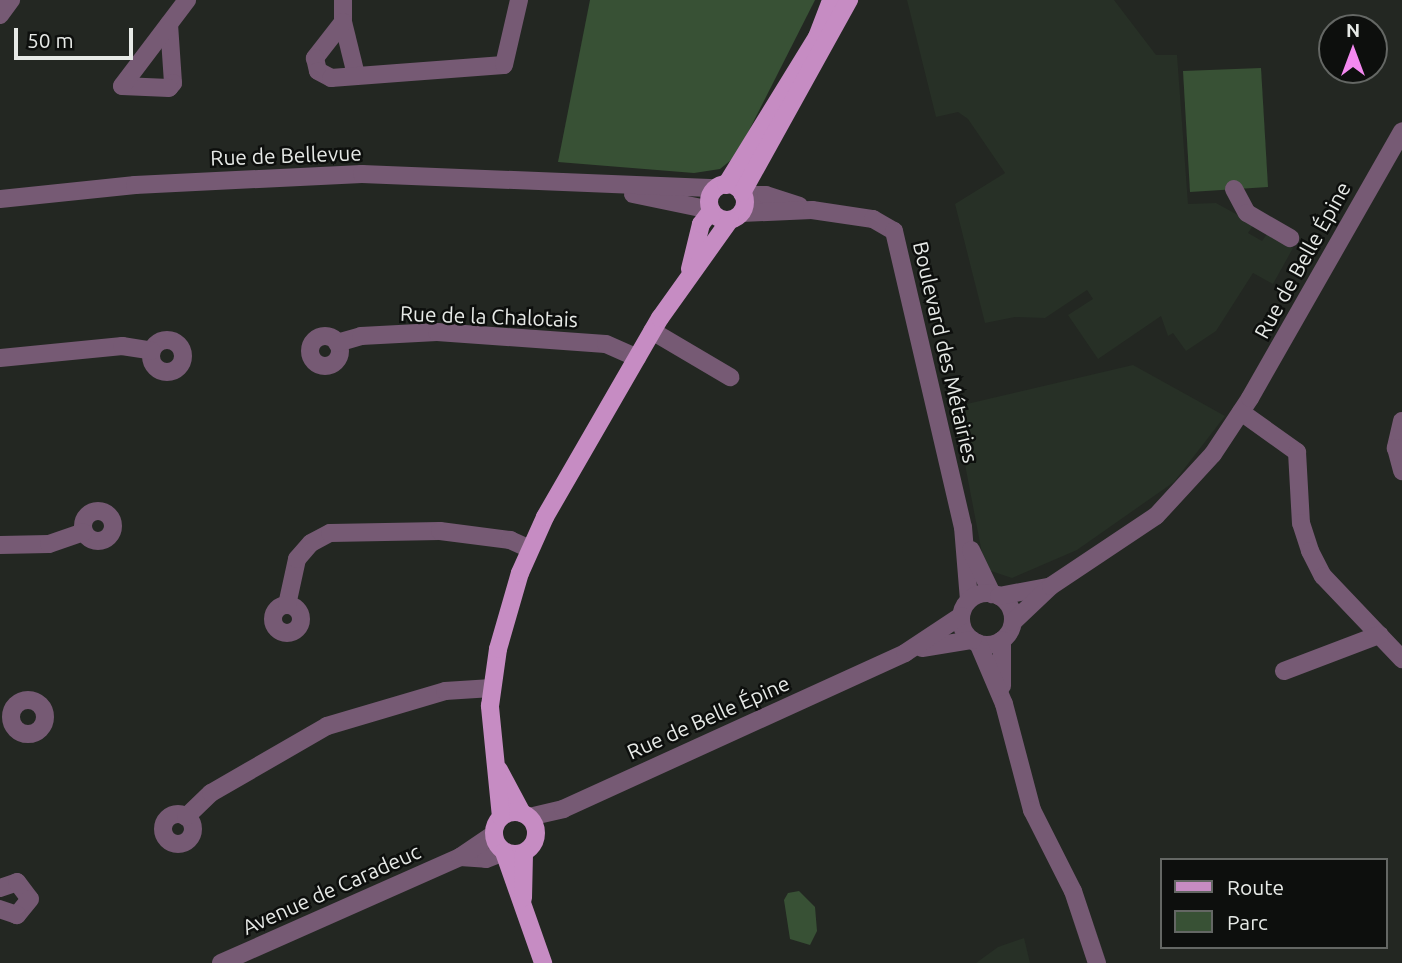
<!DOCTYPE html>
<html>
<head>
<meta charset="utf-8">
<style>
  body { margin:0 }
  #map { position:relative; width:1402px; height:963px; overflow:hidden; background:#232722; font-family:Ubuntu,sans-serif }
  div>[style] { position:absolute }
  [style*='--x'] { left:calc(var(--x)*1px); top:calc(var(--y)*1px); width:calc(var(--w)*1px); rotate:calc(var(--a)*1deg) }
  .built>* { inset:0; background:#273026 }
  .green>* { inset:0; background:#385135 }
  .minor>* { height:18px; margin:-9px; padding:0 9px; transform-origin:9px; border-radius:9px; background:#765a74 }
  .minor>.ring { margin:-9px; padding:0; box-sizing:content-box; background:none; border:18px solid #765a74; border-radius:50% }
  .major>* { height:18px; margin:-9px; padding:0 9px; transform-origin:9px; border-radius:9px; background:#c68cc3 }
  .major>.ring { margin:-9px; padding:0; box-sizing:content-box; background:none; border:18px solid #c68cc3; border-radius:50% }
  span { translate:-50% -50%; white-space:nowrap; text-align:center; line-height:1.15; -webkit-text-stroke:5px #0d0f0d; paint-order:stroke }
  .street-label { font-size:21px; color:#e7eae7 }
  .legend { position:absolute; left:1160px; top:858px; width:228px; height:91px; box-sizing:border-box; background:#0d0f0d; border:2px solid #646764; margin:0; padding:9px 12px; list-style:none; font-size:21px; color:#e7eae7 }
  .legend li { display:flex; align-items:center; gap:14px; height:35px }
  .legend b { width:35px; border:2px solid #646764 }
  .north { position:absolute; left:1318px; top:14px; width:70px; height:70px; box-sizing:border-box; background:#0d0f0d; border:2px solid #646764; border-radius:50%; rotate:0deg; font-size:19px; font-weight:700; line-height:28px; text-align:center; color:#e7eae7 }
  .north::after { content:''; display:block; margin:auto; width:24px; height:32px; background:#f489f0; clip-path:polygon(50% 0,100% 100%,50% 72%,0 100%) }
  .scale { position:absolute; left:14px; top:28px; width:119px; height:32px; box-sizing:border-box; border:4px solid #e7eae7; border-top:0; padding-left:9px; font-size:21px; line-height:24px; white-space:nowrap; color:#e7eae7; -webkit-text-stroke:5px #0d0f0d; paint-order:stroke }
</style>
</head>
<body>
<div id="map">
  <div class="built">
    <i style="clip-path:polygon(907px 0,1114px 0,1156px 55px,1177px 55px,1188px 204px,1216px 203px,1254px 224px,1248px 233px,1262px 241px,1267px 234px,1293px 248px,1273px 284px,1253px 273px,1216px 331px,1186px 351px,1173px 333px,1168px 336px,1161px 316px,1098px 359px,1068px 315px,1093px 299px,1087px 290px,1045px 318px,1015px 317px,985px 323px,955px 204px,1005px 173px,968px 119px,958px 112px,936px 117px)"></i>
    <i style="clip-path:polygon(1133px 365px,1225px 416px,1174px 482px,1077px 550px,1012px 578px,985px 569px,954px 407px)"></i>
    <i style="clip-path:polygon(1024px 938px,1030px 963px,976px 963px,998px 947px)"></i>
  </div>
  <div class="green">
    <i style="clip-path:polygon(590px 0,815px 0,736px 156px,720px 169px,694px 173px,558px 162px)"></i>
    <i style="clip-path:polygon(1261px 68px,1268px 187px,1190px 192px,1183px 71px)"></i>
    <i style="clip-path:polygon(799px 891px,815px 907px,817px 931px,810px 945px,790px 939px,784px 900px,788px 893px)"></i>
  </div>
  <div class="minor">
    <i style="--x:343;--y:0;--w:22;--a:90"></i>
    <i style="--x:343;--y:22;--w:55;--a:76.2"></i>
    <i style="--x:0;--y:15;--w:19;--a:-54"></i>
    <i style="--x:343;--y:22;--w:46;--a:127.9"></i>
    <i style="--x:315;--y:58;--w:13;--a:77"></i>
    <i style="--x:318;--y:71;--w:15;--a:28"></i>
    <i style="--x:331;--y:78;--w:173;--a:-4.3"></i>
    <i style="--x:504;--y:65;--w:67;--a:-77"></i>
    <i style="--x:169;--y:24;--w:59;--a:86.1"></i>
    <i style="--x:173;--y:83;--w:6;--a:129"></i>
    <i style="--x:169;--y:88;--w:47;--a:-177.6"></i>
    <i style="--x:122;--y:86;--w:108;--a:-52.9"></i>
    <i style="--x:1234;--y:189;--w:27;--a:62"></i>
    <i style="--x:1247;--y:213;--w:50;--a:30.2"></i>
    <i style="--x:633;--y:194;--w:80;--a:11.6"></i>
    <i style="--x:743;--y:195;--w:23;--a:0"></i>
    <i style="--x:766;--y:195;--w:35;--a:18"></i>
    <i style="--x:0;--y:199;--w:136;--a:-5.9"></i>
    <i style="--x:135;--y:185;--w:227;--a:-2.8"></i>
    <i style="--x:362;--y:174;--w:354;--a:2.3"></i>
    <i style="--x:741;--y:213;--w:71;--a:-2.4"></i>
    <i style="--x:812;--y:210;--w:62;--a:8.4"></i>
    <i style="--x:873;--y:219;--w:24;--a:30"></i>
    <i style="--x:894;--y:231;--w:304;--a:76.9"></i>
    <i style="--x:963;--y:527;--w:73;--a:85.3"></i>
    <i style="--x:652;--y:331;--w:91;--a:30.5"></i>
    <i class="ring" style="left:310px;top:336px;width:12px;height:12px"></i>
    <i class="ring" style="left:151px;top:340px;width:14px;height:14px"></i>
    <i style="--x:337;--y:343;--w:25;--a:-16"></i>
    <i style="--x:361;--y:336;--w:76;--a:-3"></i>
    <i style="--x:437;--y:332;--w:169;--a:4.1"></i>
    <i style="--x:606;--y:344;--w:34;--a:24"></i>
    <i style="--x:0;--y:358;--w:123;--a:-5.6"></i>
    <i style="--x:122;--y:346;--w:30;--a:9"></i>
    <i style="--x:1241;--y:412;--w:69;--a:35.5"></i>
    <i style="--x:1297;--y:452;--w:71;--a:86.8"></i>
    <i style="--x:1301;--y:523;--w:29;--a:72"></i>
    <i style="--x:1310;--y:551;--w:28;--a:63"></i>
    <i style="--x:1323;--y:576;--w:115;--a:46.4"></i>
    <i style="--x:1402;--y:421;--w:28;--a:103"></i>
    <i style="--x:1396;--y:448;--w:24;--a:75"></i>
    <i class="ring" style="left:83px;top:511px;width:12px;height:12px"></i>
    <i style="--x:0;--y:545;--w:49;--a:-1.2"></i>
    <i style="--x:49;--y:544;--w:36;--a:-19"></i>
    <i style="--x:971;--y:550;--w:49;--a:64.5"></i>
    <i class="ring" style="left:961px;top:593px;width:34px;height:34px"></i>
    <i style="--x:999;--y:596;--w:49;--a:-10.6"></i>
    <i class="ring" style="left:273px;top:605px;width:10px;height:10px"></i>
    <i style="--x:287;--y:605;--w:47;--a:-77.7"></i>
    <i style="--x:297;--y:559;--w:21;--a:-49"></i>
    <i style="--x:311;--y:543;--w:21;--a:-28"></i>
    <i style="--x:330;--y:533;--w:110;--a:-1"></i>
    <i style="--x:440;--y:531;--w:71;--a:7.3"></i>
    <i style="--x:510;--y:540;--w:22;--a:24"></i>
    <i style="--x:1013;--y:622;--w:52;--a:-43.5"></i>
    <i style="--x:1051;--y:586;--w:126;--a:-33.7"></i>
    <i style="--x:1156;--y:516;--w:84;--a:-47.4"></i>
    <i style="--x:1213;--y:454;--w:67;--a:-56.5"></i>
    <i style="--x:1250;--y:398;--w:307;--a:-60.3"></i>
    <i style="--x:1002;--y:640;--w:46;--a:90"></i>
    <i style="--x:978;--y:643;--w:66;--a:66.9"></i>
    <i style="--x:1004;--y:704;--w:110;--a:75.2"></i>
    <i style="--x:1032;--y:810;--w:91;--a:63.2"></i>
    <i style="--x:1073;--y:891;--w:76;--a:71.6"></i>
    <i style="--x:922;--y:648;--w:51;--a:-9.1"></i>
    <i style="--x:1284;--y:671;--w:102;--a:-20.8"></i>
    <i class="ring" style="left:11px;top:700px;width:16px;height:16px"></i>
    <i class="ring" style="left:163px;top:814px;width:12px;height:12px"></i>
    <i style="--x:186;--y:817;--w:35;--a:-44"></i>
    <i style="--x:211;--y:793;--w:134;--a:-30"></i>
    <i style="--x:327;--y:726;--w:123;--a:-16.5"></i>
    <i style="--x:445;--y:691;--w:47;--a:-3.7"></i>
    <i style="--x:529;--y:817;--w:35;--a:-13"></i>
    <i style="--x:563;--y:809;--w:376;--a:-24.5"></i>
    <i style="--x:905;--y:653;--w:67;--a:-33.5"></i>
    <i style="--x:460;--y:857;--w:26;--a:4"></i>
    <i style="--x:486;--y:859;--w:19;--a:-21"></i>
    <i style="--x:0;--y:888;--w:18;--a:-19"></i>
    <i style="--x:17;--y:882;--w:21;--a:53"></i>
    <i style="--x:30;--y:899;--w:21;--a:129"></i>
    <i style="--x:17;--y:915;--w:18;--a:-161"></i>
    <i style="--x:221;--y:963;--w:261;--a:-23.9"></i>
    <i style="--x:460;--y:857;--w:41;--a:-34.1"></i>
  </div>
  <div class="major">
    <i class="ring" style="left:709px;top:184px;width:18px;height:18px"></i>
    <i style="--x:726;--y:185;--w:174;--a:-58.4"></i>
    <i style="--x:817;--y:37;--w:40;--a:-69"></i>
    <i style="--x:742;--y:193;--w:221;--a:-61"></i>
    <i style="--x:690;--y:269;--w:46;--a:-76.3"></i>
    <i style="--x:701;--y:224;--w:16;--a:-52"></i>
    <i style="--x:499;--y:770;--w:49;--a:61.9"></i>
    <i class="ring" style="left:494px;top:812px;width:24px;height:24px"></i>
    <i style="--x:501;--y:817;--w:112;--a:-95.7"></i>
    <i style="--x:490;--y:706;--w:58;--a:-82"></i>
    <i style="--x:498;--y:649;--w:79;--a:-73.9"></i>
    <i style="--x:520;--y:573;--w:61;--a:-65.9"></i>
    <i style="--x:545;--y:517;--w:230;--a:-60"></i>
    <i style="--x:660;--y:318;--w:120;--a:-54.5"></i>
    <i style="--x:504;--y:852;--w:118;--a:70.6"></i>
    <i style="--x:523;--y:898;--w:45;--a:-88.7"></i>
  </div>
  <div class="street-label">
    <span style="left:286px;top:155px;rotate:-2deg">Rue de Bellevue</span>
    <span style="left:1302px;top:260px;rotate:-61deg">Rue de Belle Épine</span>
    <span style="left:489px;top:316px;rotate:2deg">Rue de la Chalotais</span>
    <span style="left:946px;top:352px;rotate:77deg">Boulevard des Métairies</span>
    <span style="left:708px;top:717px;rotate:-24deg">Rue de Belle Épine</span>
    <span style="left:331px;top:889px;rotate:-24deg">Avenue de Caradeuc</span>
  </div>
  <ul class="legend">
  <li><b style="height:9px;background:#c68cc3"></b>Route</li>
  <li><b style="height:19px;background:#385135"></b>Parc</li>
  </ul>
  <div class="north">N</div>
  <div class="scale">50 m</div>
</div>
</body>
</html>
